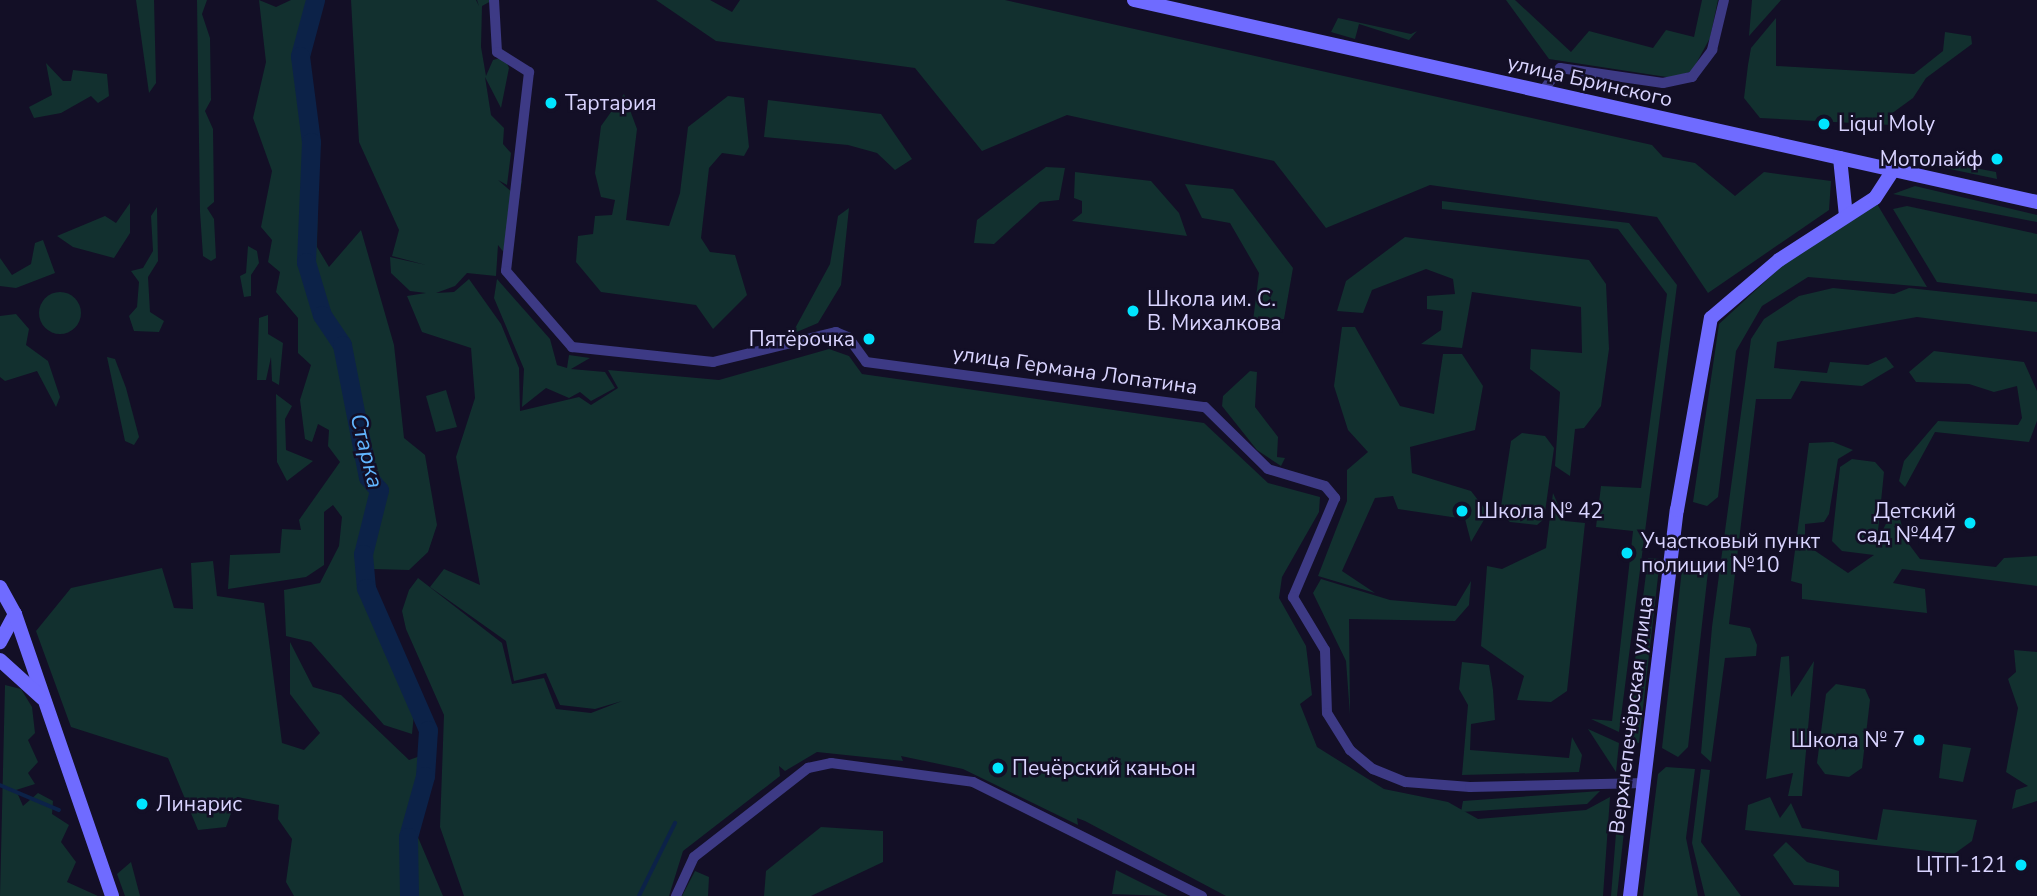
<!DOCTYPE html>
<html>
<head>
<meta charset="utf-8">
<style>
  body { margin:0 }
  #map { position:relative; width:2037px; height:896px; overflow:hidden; background:#130f26; font-family:"Nunito Sans",sans-serif }
  div>[style] { position:absolute }
  [style*='--x'] { left:calc(var(--x)*1px); top:calc(var(--y)*1px); width:calc(var(--w)*1px); rotate:calc(var(--a)*1deg) }
  .green>* { inset:0; background:#12302f }
  .round { border-radius:50% }
  .stream>* { height:3.5px; margin:-1.75px; padding:0 1.75px; transform-origin:1.75px; border-radius:1.75px; background:#0c2248 }
  .river>* { height:19px; margin:-9.5px; padding:0 9.5px; transform-origin:9.5px; border-radius:9.5px; background:#0c2248 }
  .street>* { height:10px; margin:-5px; padding:0 5px; transform-origin:5px; border-radius:5px; background:#3d3a85 }
  .secondary>* { height:14px; margin:-7px; padding:0 7px; transform-origin:7px; border-radius:7px; background:#6f6bff }
  .dots>* { width:19px; height:19px; translate:-50% -50%; box-sizing:border-box; border:4px solid #130f26; border-radius:50% }
  span { translate:-50% -50%; white-space:nowrap; text-align:center; line-height:1.15; -webkit-text-stroke:5px #130f26; paint-order:stroke }
  .street-label { font-size:21px; color:#d9d4ff }
  .poi-label { font-size:21px; color:#d9d4ff }
  .left { translate:0 -50%; text-align:left }
  .right { translate:-100% -50%; text-align:right }
  .water-label { font-size:23px; color:#62b6ff; font-style:italic }
</style>
</head>
<body>
<div id="map">
  <div class="green">
    <i style="clip-path:polygon(136px 0,154px 0,156px 83px,149px 93px)"></i>
    <i style="clip-path:polygon(197px 0,207px 0,202px 14px,210px 38px,211px 100px,205px 111px,213px 129px,214px 202px,207px 208px,214px 219px,216px 258px,211px 261px,203px 256px,200px 212px)"></i>
    <i style="clip-path:polygon(259px 0,276px 7px,291px 0,321px 0,303px 71px,319px 137px,317px 247px,329px 267px,361px 230px,394px 345px,404px 438px,425px 455px,437px 525px,428px 552px,409px 570px,373px 569px,379px 611px,415px 704px,412px 734px,384px 725px,311px 642px,286px 636px,284px 590px,320px 583px,339px 546px,342px 517px,333px 505px,324px 512px,324px 565px,306px 577px,228px 589px,230px 555px,280px 553px,282px 529px,301px 530px,299px 520px,340px 462px,328px 446px,329px 430px,318px 424px,312px 442px,305px 439px,300px 400px,311px 365px,298px 353px,298px 318px,276px 292px,280px 272px,268px 262px,272px 240px,261px 227px,272px 171px,253px 118px,266px 62px)"></i>
    <i style="clip-path:polygon(351px 0,476px 0,479px 6px,477px 0,493px 0,482px 6px,481px 47px,486px 76px,493px 60px,504px 57px,509px 68px,501px 108px,485px 77px,491px 115px,504px 128px,503px 144px,511px 153px,507px 185px,498px 180px,513px 193px,522px 180px,510px 260px,498px 245px,496px 276px,467px 273px,455px 286px,436px 293px,454px 292px,469px 279px,501px 324px,519px 368px,520px 411px,579px 397px,591px 405px,618px 388px,608px 370px,719px 380px,829px 349px,849px 356px,862px 374px,1204px 423px,1268px 483px,1320px 497px,1319px 512px,1282px 577px,1279px 598px,1306px 646px,1312px 695px,1300px 704px,1317px 747px,1384px 789px,1448px 802px,1478px 819px,1586px 810px,1610px 797px,1603px 896px,1226px 896px,1085px 821px,1077px 818px,1078px 825px,963px 769px,901px 756px,903px 761px,817px 752px,785px 771px,779px 766px,780px 776px,683px 851px,669px 896px,464px 896px,440px 827px,444px 715px,406px 629px,402px 611px,409px 590px,418px 578px,502px 643px,512px 684px,544px 678px,556px 709px,591px 713px,622px 701px,595px 709px,560px 705px,546px 673px,514px 681px,506px 641px,430px 587px,444px 569px,480px 585px,456px 457px,475px 398px,471px 348px,422px 332px,407px 296px,426px 293px,410px 291px,391px 273px,390px 257px,426px 265px,392px 256px,399px 230px,359px 142px)"></i>
    <i style="clip-path:polygon(656px 0,710px 0,732px 12px,740px 0,1005px 0,1652px 145px,1663px 157px,1695px 163px,1735px 196px,1764px 172px,1831px 181px,1829px 210px,1708px 293px,1657px 217px,1430px 185px,1326px 228px,1274px 161px,1067px 115px,982px 151px,915px 68px,716px 41px)"></i>
    <i style="clip-path:polygon(1506px 0,1515px 0,1571px 52px,1589px 31px,1653px 48px,1666px 30px,1694px 37px,1702px 0,1718px 0,1710px 38px,1692px 71px,1673px 78px,1549px 59px)"></i>
    <i style="clip-path:polygon(1752px 0,1781px 0,1749px 36px)"></i>
    <i style="clip-path:polygon(1338px 18px,1411px 34px,1417px 31px,1409px 40px,1359px 24px,1355px 39px,1331px 32px)"></i>
    <i style="clip-path:polygon(1776px 18px,1776px 66px,1914px 74px,1943px 51px,1945px 32px,1971px 36px,1972px 44px,1926px 78px,1913px 98px,1891px 114px,1891px 125px,1760px 118px,1744px 98px,1748px 65px,1751px 48px)"></i>
    <i style="clip-path:polygon(46px 63px,63px 81px,71px 81px,73px 70px,107px 74px,109px 96px,98px 103px,91px 96px,61px 113px,34px 118px,29px 107px,52px 95px)"></i>
    <i style="clip-path:polygon(624px 94px,637px 129px,626px 220px,669px 226px,680px 193px,688px 127px,728px 96px,744px 98px,749px 147px,744px 156px,722px 153px,709px 168px,701px 238px,710px 252px,735px 255px,747px 295px,713px 329px,696px 305px,601px 292px,576px 262px,578px 236px,593px 234px,595px 216px,612px 215px,615px 200px,601px 197px,595px 173px,601px 126px)"></i>
    <i style="clip-path:polygon(768px 100px,881px 114px,912px 159px,895px 170px,877px 153px,848px 145px,764px 137px)"></i>
    <i style="clip-path:polygon(1901px 154px,1996px 172px,1997px 179px,1898px 158px)"></i>
    <i style="clip-path:polygon(1046px 167px,1065px 168px,1059px 200px,1040px 202px,994px 244px,974px 243px,977px 220px)"></i>
    <i style="clip-path:polygon(1075px 172px,1151px 181px,1179px 213px,1187px 236px,1072px 221px,1082px 213px,1082px 201px,1074px 198px)"></i>
    <i style="clip-path:polygon(1185px 184px,1233px 189px,1293px 268px,1284px 319px,1253px 321px,1259px 273px,1230px 223px,1202px 218px)"></i>
    <i style="clip-path:polygon(1915px 186px,2037px 215px,2037px 222px,1893px 194px)"></i>
    <i style="clip-path:polygon(1442px 201px,1629px 223px,1677px 285px,1619px 732px,1591px 719px,1612px 721px,1633px 531px,1596px 527px,1601px 486px,1641px 488px,1667px 294px,1618px 229px,1442px 209px)"></i>
    <i style="clip-path:polygon(130px 203px,130px 233px,114px 258px,73px 247px,57px 236px,105px 216px,116px 223px)"></i>
    <i style="clip-path:polygon(1877px 204px,1927px 287px,1808px 277px,1762px 306px,1736px 351px,1718px 497px,1707px 506px,1693px 502px,1719px 324px,1783px 265px)"></i>
    <i style="clip-path:polygon(1907px 206px,2037px 234px,2037px 294px,1937px 282px,1893px 209px)"></i>
    <i style="clip-path:polygon(157px 207px,158px 261px,148px 277px,150px 312px,164px 321px,159px 332px,134px 331px,129px 316px,137px 307px,139px 282px,131px 271px,143px 268px,153px 251px,151px 216px)"></i>
    <i style="clip-path:polygon(849px 208px,841px 285px,818px 323px,792px 334px,830px 264px,838px 216px)"></i>
    <i style="clip-path:polygon(1405px 237px,1589px 260px,1606px 284px,1609px 349px,1601px 406px,1584px 428px,1575px 429px,1570px 476px,1555px 466px,1560px 392px,1530px 369px,1531px 349px,1582px 353px,1581px 307px,1472px 292px,1462px 348px,1421px 344px,1441px 330px,1443px 311px,1427px 309px,1427px 296px,1455px 294px,1453px 279px,1426px 269px,1372px 290px,1363px 313px,1337px 311px,1346px 281px)"></i>
    <i style="clip-path:polygon(43px 240px,55px 273px,16px 288px,0 286px,0 258px,12px 275px,31px 264px,35px 243px)"></i>
    <i style="clip-path:polygon(248px 246px,257px 251px,259px 263px,251px 275px,251px 296px,244px 297px,240px 276px,246px 273px)"></i>
    <i style="clip-path:polygon(497px 279px,550px 339px,557px 365px,567px 368px,569px 355px,590px 358px,571px 369px,605px 372px,615px 388px,591px 401px,580px 392px,569px 398px,546px 388px,522px 407px,524px 369px,494px 298px)"></i>
    <i style="clip-path:polygon(1833px 288px,1894px 294px,1909px 288px,2037px 302px,2037px 332px,1917px 317px,1777px 342px,1774px 368px,1827px 373px,1830px 362px,1868px 365px,1886px 357px,1894px 367px,1862px 386px,1801px 381px,1791px 399px,1756px 399px,1729px 624px,1750px 628px,1757px 645px,1756px 656px,1725px 658px,1711px 762px,1701px 753px,1712px 627px,1751px 339px,1764px 319px,1799px 296px)"></i>
    <i class="round" style="left:39px;top:292px;width:42px;height:42px"></i>
    <i style="clip-path:polygon(16px 314px,29px 329px,26px 345px,48px 361px,60px 397px,56px 407px,37px 371px,5px 381px,0 377px,0 316px)"></i>
    <i style="clip-path:polygon(268px 315px,268px 334px,283px 343px,279px 385px,272px 381px,271px 357px,266px 380px,257px 380px,259px 318px)"></i>
    <i style="clip-path:polygon(1342px 327px,1355px 327px,1400px 406px,1434px 414px,1443px 354px,1462px 354px,1483px 386px,1475px 430px,1410px 447px,1412px 473px,1471px 491px,1488px 513px,1471px 542px,1465px 519px,1398px 509px,1393px 496px,1375px 498px,1342px 571px,1375px 593px,1318px 576px,1347px 501px,1347px 470px,1368px 452px,1348px 430px,1334px 386px)"></i>
    <i style="clip-path:polygon(1934px 351px,2024px 362px,2037px 391px,2037px 421px,2029px 442px,1935px 432px,1905px 487px,1899px 481px,1904px 461px,1938px 421px,2018px 425px,2022px 418px,2017px 386px,1994px 392px,1969px 384px,1916px 382px,1909px 372px)"></i>
    <i style="clip-path:polygon(107px 357px,115px 359px,126px 388px,139px 437px,134px 445px,125px 441px)"></i>
    <i style="clip-path:polygon(1250px 371px,1257px 372px,1255px 407px,1278px 437px,1277px 457px,1285px 458px,1281px 466px,1257px 450px,1222px 406px,1223px 396px)"></i>
    <i style="clip-path:polygon(446px 390px,457px 427px,436px 432px,426px 396px)"></i>
    <i style="clip-path:polygon(276px 394px,292px 406px,285px 419px,286px 450px,313px 461px,287px 481px,277px 462px)"></i>
    <i style="clip-path:polygon(1522px 433px,1545px 436px,1554px 448px,1544px 519px,1537px 525px,1510px 522px,1500px 513px,1511px 441px)"></i>
    <i style="clip-path:polygon(1833px 442px,1853px 450px,1838px 459px,1829px 514px,1824px 522px,1805px 524px,1805px 544px,1848px 573px,1874px 555px,1842px 551px,1832px 541px,1840px 467px,1852px 459px,1875px 462px,1884px 472px,1877px 541px,1889px 518px,1899px 515px,1905px 539px,1920px 559px,1996px 567px,2004px 558px,2037px 556px,2037px 586px,1902px 569px,1893px 583px,1925px 589px,1927px 613px,1802px 599px,1802px 584px,1791px 581px,1809px 443px)"></i>
    <i style="clip-path:polygon(1553px 493px,1565px 521px,1585px 523px,1567px 691px,1551px 702px,1517px 700px,1524px 676px,1481px 646px,1487px 566px,1502px 569px,1546px 548px)"></i>
    <i style="clip-path:polygon(1648px 558px,1660px 559px,1639px 743px,1625px 739px)"></i>
    <i style="clip-path:polygon(1683px 560px,1709px 563px,1688px 747px,1678px 757px,1662px 748px)"></i>
    <i style="clip-path:polygon(213px 561px,217px 596px,264px 603px,282px 743px,304px 750px,320px 733px,290px 694px,290px 642px,313px 687px,341px 695px,409px 760px,423px 755px,414px 802px,417px 835px,443px 896px,294px 896px,286px 882px,292px 839px,278px 819px,279px 805px,237px 797px,226px 827px,198px 830px,168px 758px,71px 727px,36px 631px,71px 588px,162px 568px,174px 608px,193px 609px,191px 563px)"></i>
    <i style="clip-path:polygon(1321px 579px,1390px 600px,1456px 606px,1471px 581px,1469px 605px,1455px 621px,1349px 619px,1350px 715px,1346px 661px,1313px 593px)"></i>
    <i style="clip-path:polygon(2014px 650px,2037px 652px,2037px 801px,2012px 809px,2016px 790px,2028px 786px,2006px 772px,2018px 708px,2008px 679px,2016px 672px)"></i>
    <i style="clip-path:polygon(1789px 656px,1791px 697px,1814px 661px,1802px 796px,1788px 796px,1793px 773px,1766px 779px,1781px 657px)"></i>
    <i style="clip-path:polygon(1462px 662px,1489px 665px,1493px 690px,1495px 720px,1471px 724px,1470px 750px,1569px 758px,1572px 737px,1582px 755px,1579px 772px,1462px 775px,1468px 705px,1459px 689px)"></i>
    <i style="clip-path:polygon(1836px 684px,1865px 689px,1870px 700px,1862px 768px,1849px 777px,1825px 774px,1817px 763px,1826px 694px)"></i>
    <i style="clip-path:polygon(5px 685px,21px 689px,32px 707px,35px 733px,28px 740px,38px 762px,28px 773px,35px 784px,16px 790px,23px 806px,38px 793px,53px 801px,52px 814px,69px 825px,61px 842px,76px 862px,67px 882px,98px 896px,0 896px)"></i>
    <i style="clip-path:polygon(1588px 729px,1619px 743px,1616px 772px)"></i>
    <i style="clip-path:polygon(1943px 744px,1971px 748px,1963px 782px,1939px 778px)"></i>
    <i style="clip-path:polygon(1666px 767px,1695px 769px,1686px 838px,1698px 896px,1643px 896px,1658px 774px)"></i>
    <i style="clip-path:polygon(1701px 769px,1710px 770px,1701px 842px,1741px 896px,1705px 896px,1692px 843px)"></i>
    <i style="clip-path:polygon(1620px 783px,1628px 794px,1617px 896px,1611px 896px)"></i>
    <i style="clip-path:polygon(1600px 791px,1587px 804px,1461px 812px,1463px 801px)"></i>
    <i style="clip-path:polygon(1770px 797px,1780px 818px,1791px 803px,1802px 828px,1877px 840px,1883px 809px,1977px 820px,1972px 841px,1954px 854px,1745px 830px,1748px 805px)"></i>
    <i style="clip-path:polygon(821px 827px,883px 831px,883px 862px,811px 896px,764px 896px,766px 871px)"></i>
    <i style="clip-path:polygon(1786px 842px,1807px 862px,1839px 871px,1839px 887px,1794px 885px,1773px 855px)"></i>
    <i style="clip-path:polygon(131px 862px,140px 896px,125px 896px,117px 874px)"></i>
    <i style="clip-path:polygon(1116px 870px,1168px 896px,1112px 894px)"></i>
    <i style="clip-path:polygon(695px 871px,709px 877px,708px 896px,682px 896px)"></i>
  </div>
  <div class="stream">
    <i style="--x:0;--y:785;--w:64;--a:23"></i>
    <i style="--x:639;--y:896;--w:81;--a:-63.7"></i>
  </div>
  <div class="river">
    <i style="--x:315;--y:0;--w:58;--a:105"></i>
    <i style="--x:300;--y:56;--w:87;--a:82.7"></i>
    <i style="--x:311;--y:142;--w:120;--a:92.4"></i>
    <i style="--x:306;--y:262;--w:55;--a:73.2"></i>
    <i style="--x:322;--y:315;--w:36;--a:56"></i>
    <i style="--x:342;--y:345;--w:135;--a:78.9"></i>
    <i style="--x:368;--y:477;--w:17;--a:50"></i>
    <i style="--x:379;--y:490;--w:66;--a:104"></i>
    <i style="--x:363;--y:554;--w:34;--a:85"></i>
    <i style="--x:366;--y:588;--w:155;--a:66.4"></i>
    <i style="--x:428;--y:730;--w:46;--a:93.7"></i>
    <i style="--x:425;--y:776;--w:63;--a:105.6"></i>
    <i style="--x:408;--y:837;--w:59;--a:89"></i>
  </div>
  <div class="street">
    <i style="--x:494;--y:0;--w:52;--a:86.7"></i>
    <i style="--x:497;--y:52;--w:38;--a:32"></i>
    <i style="--x:529;--y:72;--w:200;--a:96.6"></i>
    <i style="--x:506;--y:271;--w:101;--a:49"></i>
    <i style="--x:572;--y:347;--w:142;--a:6.1"></i>
    <i style="--x:713;--y:362;--w:127;--a:-13.7"></i>
    <i style="--x:836;--y:332;--w:13;--a:23"></i>
    <i style="--x:848;--y:337;--w:31;--a:54"></i>
    <i style="--x:866;--y:362;--w:342;--a:7.6"></i>
    <i style="--x:1205;--y:407;--w:88;--a:44.5"></i>
    <i style="--x:1268;--y:469;--w:59;--a:16.6"></i>
    <i style="--x:1325;--y:486;--w:16;--a:50"></i>
    <i style="--x:1335;--y:498;--w:108;--a:113"></i>
    <i style="--x:1293;--y:597;--w:62;--a:58.9"></i>
    <i style="--x:1325;--y:650;--w:63;--a:88.2"></i>
    <i style="--x:1327;--y:713;--w:44;--a:58.1"></i>
    <i style="--x:1350;--y:750;--w:30;--a:40"></i>
    <i style="--x:1373;--y:769;--w:35;--a:22"></i>
    <i style="--x:1406;--y:782;--w:64;--a:4.5"></i>
    <i style="--x:1470;--y:787;--w:175;--a:-1.3"></i>
    <i style="--x:1542;--y:92;--w:30;--a:-53"></i>
    <i style="--x:1560;--y:68;--w:104;--a:8.3"></i>
    <i style="--x:1663;--y:83;--w:30;--a:-12"></i>
    <i style="--x:1692;--y:77;--w:34;--a:-53"></i>
    <i style="--x:1712;--y:50;--w:51;--a:-76.5"></i>
    <i style="--x:676;--y:896;--w:43;--a:-65.2"></i>
    <i style="--x:694;--y:857;--w:145;--a:-38"></i>
    <i style="--x:808;--y:768;--w:24;--a:-12"></i>
    <i style="--x:831;--y:763;--w:143;--a:7.6"></i>
    <i style="--x:973;--y:782;--w:256;--a:26.5"></i>
  </div>
  <div class="secondary">
    <i style="--x:1134;--y:0;--w:925;--a:12.61"></i>
    <i style="--x:1840;--y:158;--w:58;--a:84.1"></i>
    <i style="--x:0;--y:587;--w:31;--a:61"></i>
    <i style="--x:15;--y:614;--w:32;--a:118"></i>
    <i style="--x:15;--y:614;--w:298;--a:71"></i>
    <i style="--x:0;--y:660;--w:57;--a:42.1"></i>
    <i style="--x:1630;--y:896;--w:389;--a:-83.1"></i>
    <i style="--x:1677;--y:510;--w:195;--a:-80"></i>
    <i style="--x:1711;--y:318;--w:89;--a:-40.5"></i>
    <i style="--x:1779;--y:260;--w:114;--a:-32.9"></i>
    <i style="--x:1875;--y:198;--w:33;--a:-57"></i>
  </div>
  <div class="dots">
    <i style="left:551px;top:103px;background:#00e5ff"></i>
    <i style="left:1824px;top:124px;background:#00e5ff"></i>
    <i style="left:1997px;top:159px;background:#00e5ff"></i>
    <i style="left:1133px;top:311px;background:#00e5ff"></i>
    <i style="left:869px;top:339px;background:#00e5ff"></i>
    <i style="left:1462px;top:511px;background:#00e5ff"></i>
    <i style="left:1970px;top:523px;background:#00e5ff"></i>
    <i style="left:1627px;top:553px;background:#00e5ff"></i>
    <i style="left:1919px;top:740px;background:#00e5ff"></i>
    <i style="left:998px;top:768px;background:#00e5ff"></i>
    <i style="left:142px;top:804px;background:#00e5ff"></i>
    <i style="left:2021px;top:865px;background:#00e5ff"></i>
  </div>
  <div class="street-label">
    <span style="left:1590px;top:81px;rotate:13deg">улица Бринского</span>
    <span style="left:1075px;top:370px;rotate:8deg">улица Германа Лопатина</span>
    <span style="left:1631px;top:715px;rotate:-83deg">Верхнепечёрская улица</span>
  </div>
  <div class="poi-label">
    <span class="left" style="left:565px;top:103px">Тартария</span>
    <span class="left" style="left:1838px;top:124px">Liqui Moly</span>
    <span class="right" style="left:1983px;top:159px">Мотолайф</span>
    <span class="left" style="left:1147px;top:311px">Школа им. С.<br>В. Михалкова</span>
    <span class="right" style="left:855px;top:339px">Пятёрочка</span>
    <span class="left" style="left:1476px;top:511px">Школа № 42</span>
    <span class="right" style="left:1956px;top:523px">Детский<br>сад №447</span>
    <span class="left" style="left:1641px;top:553px">Участковый пункт<br>полиции №10</span>
    <span class="right" style="left:1905px;top:740px">Школа № 7</span>
    <span class="left" style="left:1012px;top:768px">Печёрский каньон</span>
    <span class="left" style="left:156px;top:804px">Линарис</span>
    <span class="right" style="left:2007px;top:865px">ЦТП-121</span>
  </div>
  <div class="water-label">
    <span style="left:366px;top:451px;rotate:76deg">Старка</span>
  </div>
</div>
</body>
</html>
